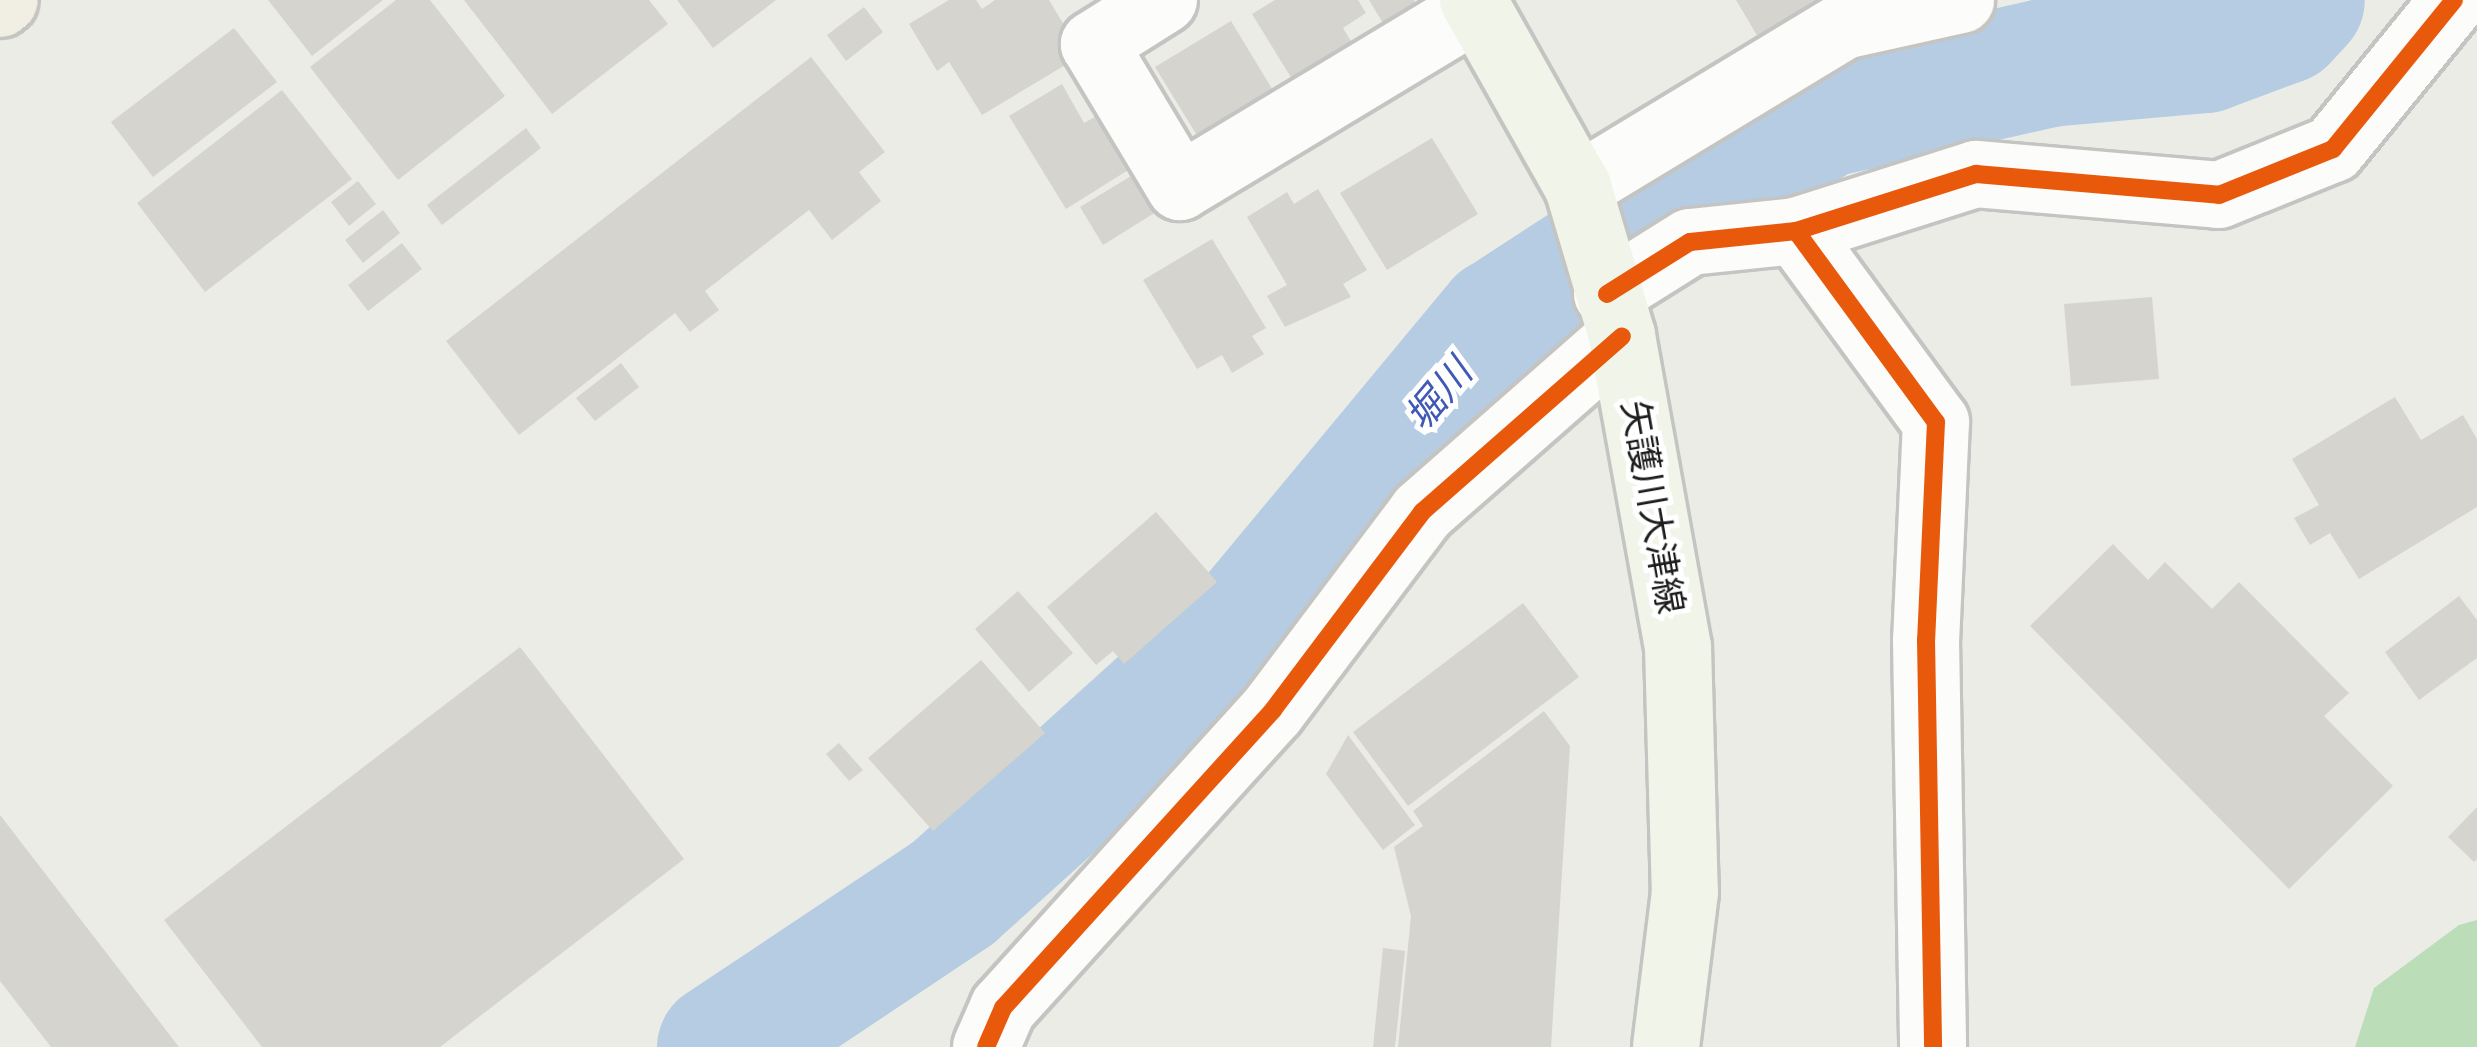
<!DOCTYPE html>
<html>
<head>
<meta charset="utf-8">
<style>
  body { margin:0 }
  #map { position:relative; width:2477px; height:1047px; overflow:hidden; background:#ecece6; font-family:Arial,"Noto Sans JP",sans-serif }
  div>[style] { position:absolute }
  [style*='--x'] { left:calc(var(--x)*1px); top:calc(var(--y)*1px); width:calc(var(--w)*1px); rotate:calc(var(--a)*1deg) }
  .forest>* { inset:0; background:#bbdeb8 }
  .river>* { height:129px; margin:-64.5px; padding:0 64.5px; transform-origin:64.5px; border-radius:64.5px; background:#b5cce3 }
  .building>* { inset:0; background:#d5d4ce }
  .roads { filter:drop-shadow(3px 0 #c4c4c2) drop-shadow(-3px 0 #c4c4c2) drop-shadow(0 3px #c4c4c2) drop-shadow(0 -3px #c4c4c2) }
  .street>* { height:66px; margin:-33px; padding:0 33px; transform-origin:33px; border-radius:33px; background:#fcfcfb }
  .secondary>* { height:66px; margin:-33px; padding:0 33px; transform-origin:33px; border-radius:33px; background:#f0f4e9 }
  .primary>* { height:66px; margin:-33px; padding:0 33px; transform-origin:33px; border-radius:33px; background:#f1efe3 }
  .cycleway>* { height:18px; margin:-9px; padding:0 9px; transform-origin:9px; border-radius:9px; background:#e8590c }
  span { translate:-50% -50%; white-space:nowrap; text-align:center; line-height:1.15; -webkit-text-stroke:10px #fff; paint-order:stroke }
  .street-label { font-size:36px; color:#1d1d1d }
  .water-label { font-size:39px; color:#4159b6; font-style:italic }
</style>
</head>
<body>
<div id="map">
  <div class="forest">
    <i style="clip-path:polygon(2477px 920px,2477px 1047px,2355px 1047px,2374px 988px,2459px 925px)"></i>
  </div>
  <div class="river">
    <i style="--x:721;--y:1047;--w:279;--a:-33.7"></i>
    <i style="--x:953;--y:892;--w:398;--a:-42.1"></i>
    <i style="--x:1248;--y:625;--w:394;--a:-50.3"></i>
    <i style="--x:1500;--y:322;--w:384;--a:-33"></i>
    <i style="--x:1822;--y:113;--w:232;--a:-12.7"></i>
    <i style="--x:2048;--y:62;--w:157;--a:-5.1"></i>
    <i style="--x:2204;--y:48;--w:83;--a:-20.4"></i>
    <i style="--x:2282;--y:19;--w:26;--a:-47"></i>
  </div>
  <div class="building">
    <i style="clip-path:polygon(268px 0,383px 0,312px 56px)"></i>
    <i style="clip-path:polygon(396px 0,430px 0,505px 96px,398px 180px,310px 67px)"></i>
    <i style="clip-path:polygon(464px 0,649px 0,668px 24px,552px 114px)"></i>
    <i style="clip-path:polygon(677px 0,776px 0,713px 48px)"></i>
    <i style="clip-path:polygon(949px 0,976px 0,982px 9px,995px 0,1049px 0,1082px 55px,982px 115px,949px 62px,937px 71px,909px 24px)"></i>
    <i style="clip-path:polygon(1275px 0,1358px 0,1366px 13px,1343px 28px,1366px 66px,1306px 102px,1252px 14px)"></i>
    <i style="clip-path:polygon(1369px 0,1414px 0,1432px 29px,1398px 48px)"></i>
    <i style="clip-path:polygon(1736px 0,1821px 0,1758px 37px)"></i>
    <i style="clip-path:polygon(864px 7px,883px 32px,846px 61px,827px 35px)"></i>
    <i style="clip-path:polygon(1231px 21px,1277px 97px,1201px 142px,1155px 67px)"></i>
    <i style="clip-path:polygon(234px 28px,277px 82px,153px 177px,111px 122px)"></i>
    <i style="clip-path:polygon(811px 57px,885px 152px,859px 172px,881px 201px,832px 240px,809px 210px,705px 291px,719px 310px,690px 332px,675px 313px,519px 435px,446px 341px)"></i>
    <i style="clip-path:polygon(1062px 84px,1084px 123px,1109px 109px,1141px 162px,1066px 209px,1009px 116px)"></i>
    <i style="clip-path:polygon(282px 90px,352px 179px,205px 292px,137px 203px)"></i>
    <i style="clip-path:polygon(526px 128px,541px 148px,442px 225px,427px 205px)"></i>
    <i style="clip-path:polygon(1432px 138px,1478px 214px,1387px 270px,1340px 193px)"></i>
    <i style="clip-path:polygon(1141px 170px,1164px 207px,1103px 245px,1080px 207px)"></i>
    <i style="clip-path:polygon(358px 181px,376px 204px,349px 226px,331px 202px)"></i>
    <i style="clip-path:polygon(1318px 189px,1367px 270px,1343px 284px,1351px 297px,1285px 327px,1267px 296px,1287px 285px,1247px 217px,1287px 192px,1294px 204px)"></i>
    <i style="clip-path:polygon(383px 210px,400px 233px,363px 263px,345px 240px)"></i>
    <i style="clip-path:polygon(1212px 239px,1266px 328px,1252px 336px,1264px 354px,1232px 373px,1222px 355px,1197px 369px,1143px 280px)"></i>
    <i style="clip-path:polygon(402px 243px,422px 269px,368px 311px,348px 285px)"></i>
    <i style="clip-path:polygon(2152px 297px,2159px 379px,2071px 386px,2064px 304px)"></i>
    <i style="clip-path:polygon(621px 363px,639px 387px,595px 421px,576px 398px)"></i>
    <i style="clip-path:polygon(2395px 397px,2421px 440px,2463px 415px,2477px 439px,2477px 507px,2359px 579px,2330px 533px,2310px 545px,2294px 518px,2319px 505px,2292px 459px)"></i>
    <i style="clip-path:polygon(1156px 512px,1217px 582px,1124px 664px,1113px 651px,1096px 665px,1047px 607px)"></i>
    <i style="clip-path:polygon(2113px 544px,2148px 580px,2165px 562px,2212px 609px,2239px 582px,2349px 693px,2324px 716px,2393px 786px,2289px 889px,2030px 626px)"></i>
    <i style="clip-path:polygon(1018px 591px,1073px 653px,1029px 692px,975px 629px)"></i>
    <i style="clip-path:polygon(2459px 596px,2477px 620px,2477px 658px,2419px 700px,2385px 652px)"></i>
    <i style="clip-path:polygon(1523px 603px,1579px 677px,1408px 806px,1353px 732px)"></i>
    <i style="clip-path:polygon(520px 647px,684px 859px,440px 1047px,262px 1047px,164px 920px)"></i>
    <i style="clip-path:polygon(981px 660px,1045px 733px,933px 831px,868px 758px)"></i>
    <i style="clip-path:polygon(1544px 711px,1570px 746px,1551px 1047px,1398px 1047px,1411px 916px,1394px 847px,1423px 826px,1413px 811px)"></i>
    <i style="clip-path:polygon(1348px 735px,1415px 825px,1383px 850px,1326px 774px)"></i>
    <i style="clip-path:polygon(839px 743px,863px 770px,849px 781px,826px 754px)"></i>
    <i style="clip-path:polygon(2477px 807px,2477px 859px,2474px 862px,2448px 837px)"></i>
    <i style="clip-path:polygon(0 815px,179px 1047px,51px 1047px,0 981px)"></i>
    <i style="clip-path:polygon(1383px 948px,1405px 951px,1395px 1047px,1373px 1047px)"></i>
  </div>
  <div class="roads">
    <div class="street">
      <i style="--x:1164;--y:0;--w:83;--a:147.8"></i>
      <i style="--x:1094;--y:44;--w:167;--a:59"></i>
      <i style="--x:1180;--y:187;--w:347;--a:-31.1"></i>
      <i style="--x:1578;--y:187;--w:311;--a:-31.2"></i>
      <i style="--x:1844;--y:26;--w:120;--a:-12.5"></i>
      <i style="--x:1796;--y:231;--w:237;--a:53.8"></i>
      <i style="--x:1936;--y:422;--w:218;--a:92.6"></i>
      <i style="--x:1926;--y:640;--w:407;--a:89"></i>
      <i style="--x:1607;--y:294;--w:98;--a:-32.1"></i>
      <i style="--x:1690;--y:242;--w:107;--a:-5.9"></i>
      <i style="--x:1796;--y:231;--w:189;--a:-17.6"></i>
      <i style="--x:1976;--y:174;--w:244;--a:4.9"></i>
      <i style="--x:2219;--y:195;--w:123;--a:-22"></i>
      <i style="--x:2333;--y:149;--w:192;--a:-50.9"></i>
      <i style="--x:986;--y:1047;--w:43;--a:-66.4"></i>
      <i style="--x:1003;--y:1008;--w:402;--a:-47.8"></i>
      <i style="--x:1273;--y:710;--w:248;--a:-53"></i>
      <i style="--x:1422;--y:512;--w:266;--a:-41.3"></i>
    </div>
    <div class="secondary">
      <i style="--x:1473;--y:0;--w:214;--a:60.7"></i>
      <i style="--x:1578;--y:187;--w:155;--a:73.5"></i>
      <i style="--x:1622;--y:336;--w:316;--a:79.8"></i>
      <i style="--x:1678;--y:647;--w:245;--a:88.4"></i>
      <i style="--x:1685;--y:892;--w:156;--a:97"></i>
    </div>
    <div class="primary">
      <i style="--x:0;--y:4;--w:6;--a:-39"></i>
    </div>
  </div>
  <div class="cycleway">
    <i style="--x:1796;--y:231;--w:237;--a:53.8"></i>
    <i style="--x:1936;--y:422;--w:218;--a:92.6"></i>
    <i style="--x:1926;--y:640;--w:407;--a:89"></i>
    <i style="--x:1607;--y:294;--w:98;--a:-32.1"></i>
    <i style="--x:1690;--y:242;--w:107;--a:-5.9"></i>
    <i style="--x:1796;--y:231;--w:189;--a:-17.6"></i>
    <i style="--x:1976;--y:174;--w:244;--a:4.9"></i>
    <i style="--x:2219;--y:195;--w:123;--a:-22"></i>
    <i style="--x:2333;--y:149;--w:192;--a:-50.9"></i>
    <i style="--x:986;--y:1047;--w:43;--a:-66.4"></i>
    <i style="--x:1003;--y:1008;--w:402;--a:-47.8"></i>
    <i style="--x:1273;--y:710;--w:248;--a:-53"></i>
    <i style="--x:1422;--y:512;--w:266;--a:-41.3"></i>
  </div>
  <div class="street-label">
    <span style="left:1653px;top:507px;rotate:80deg">矢護川大津線</span>
  </div>
  <div class="water-label">
    <span style="left:1439px;top:395px;rotate:-50deg">堀川</span>
  </div>
</div>
</body>
</html>
